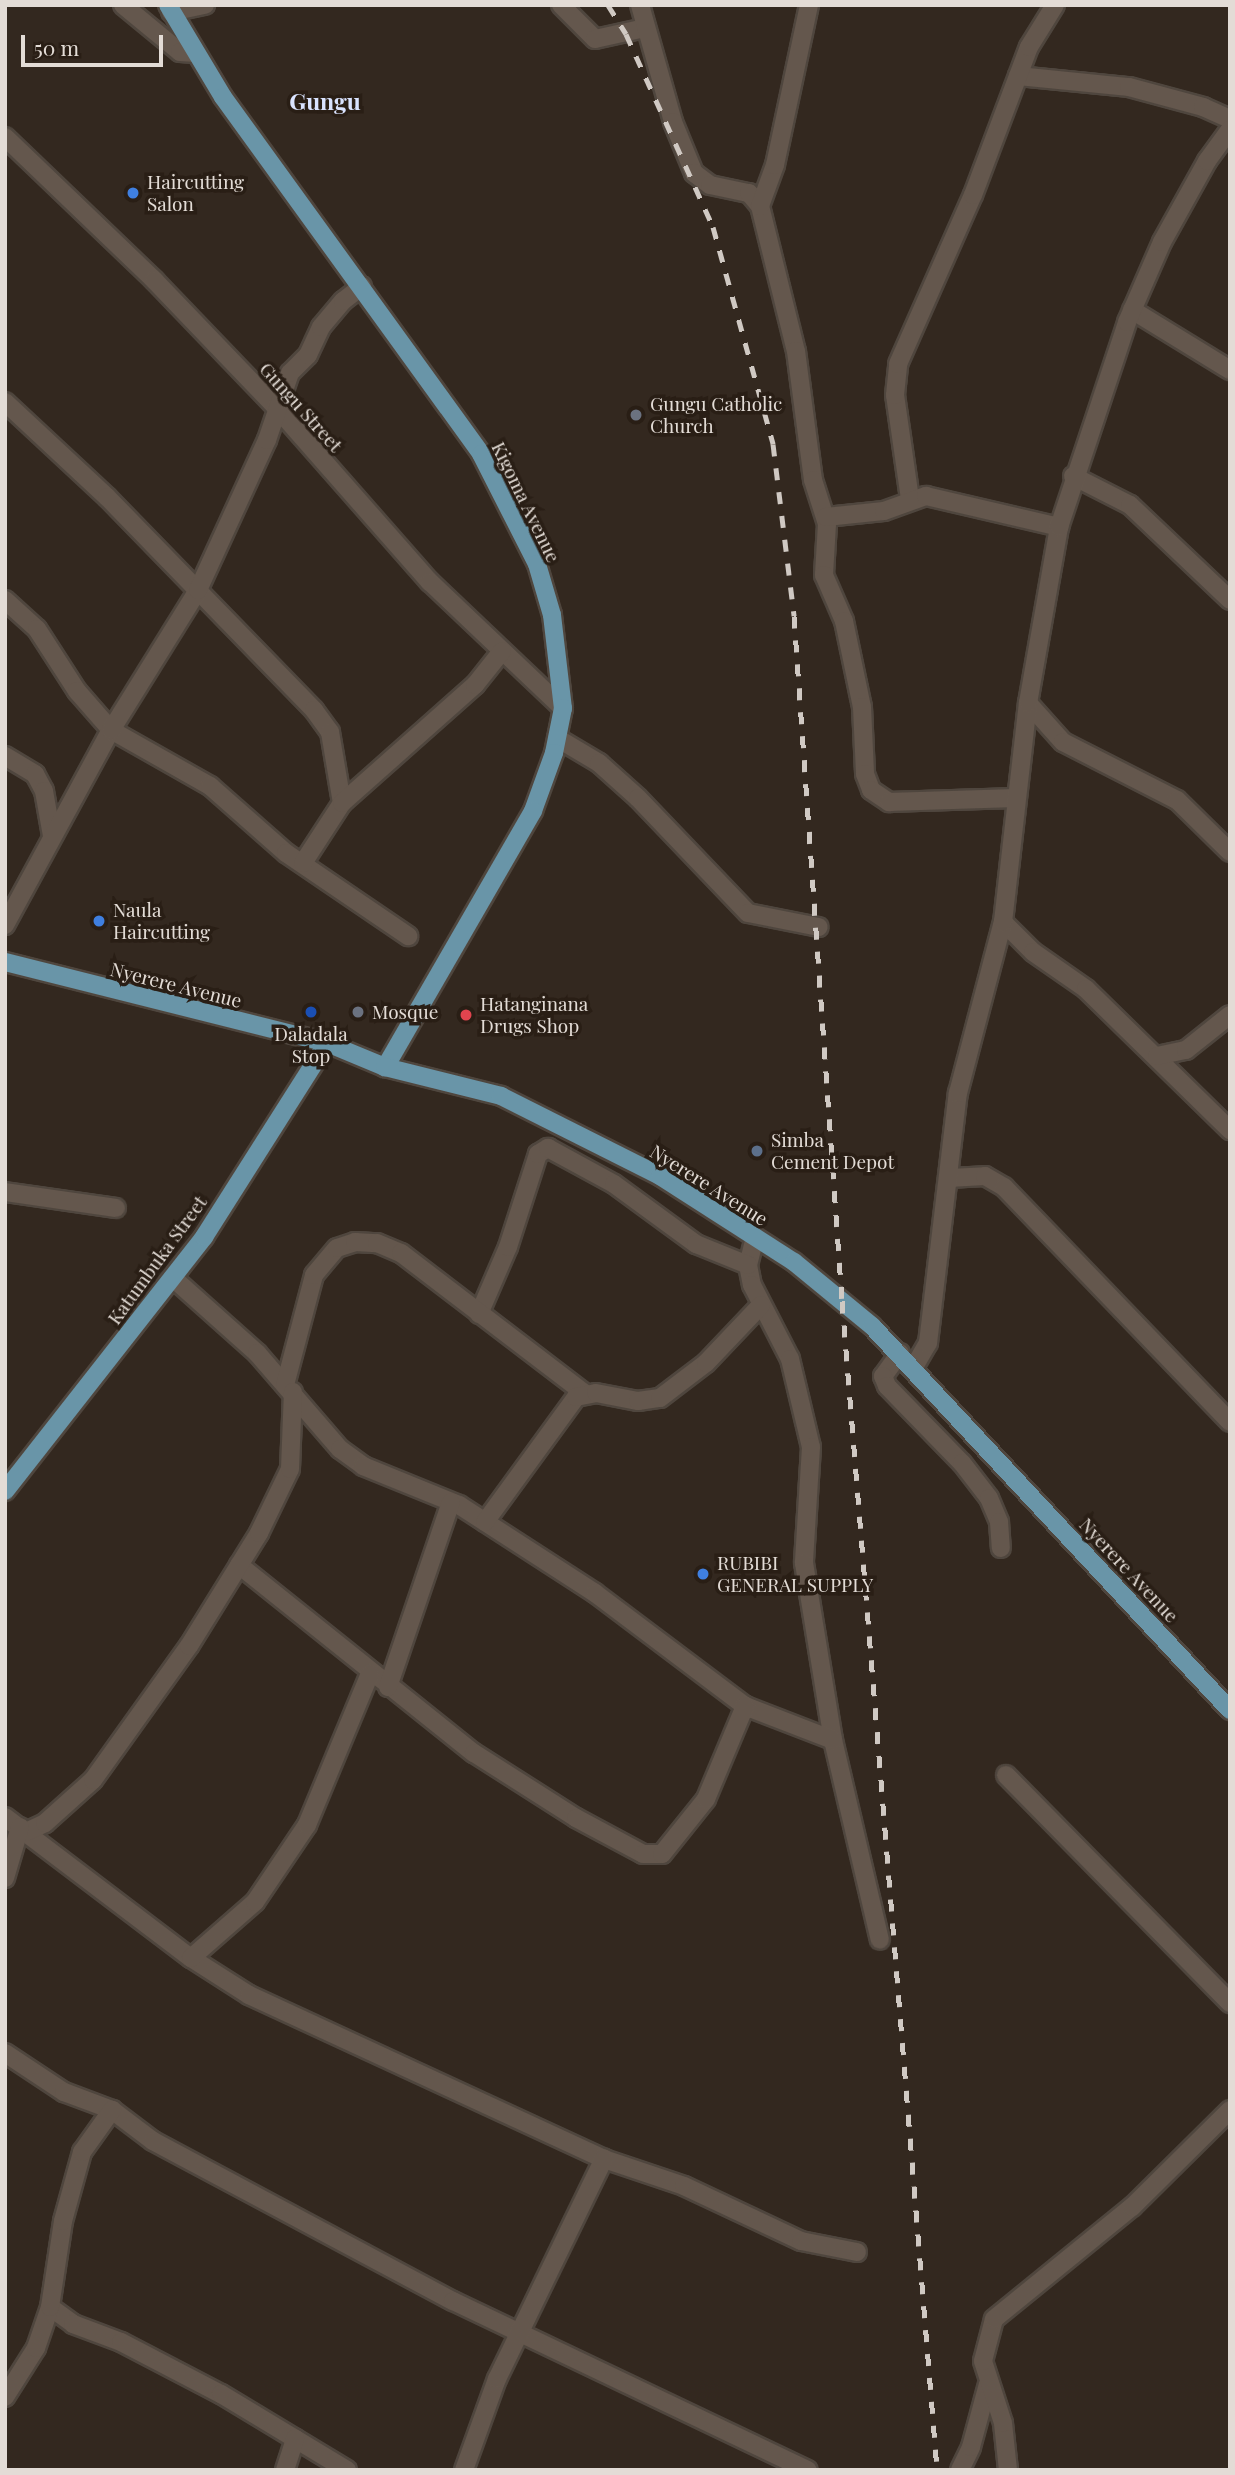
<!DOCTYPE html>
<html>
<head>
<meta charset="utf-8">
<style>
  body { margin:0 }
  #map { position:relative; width:1235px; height:2475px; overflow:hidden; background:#33281f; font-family:"Playfair Display",serif }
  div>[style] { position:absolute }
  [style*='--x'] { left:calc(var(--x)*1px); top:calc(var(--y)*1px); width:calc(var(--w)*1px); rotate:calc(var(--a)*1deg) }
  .roads { filter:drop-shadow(2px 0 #4f463e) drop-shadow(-2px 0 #4f463e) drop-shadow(0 2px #4f463e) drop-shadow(0 -2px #4f463e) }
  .minor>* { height:18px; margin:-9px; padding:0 9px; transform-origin:9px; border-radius:9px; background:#64574d }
  .major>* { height:18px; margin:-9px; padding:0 9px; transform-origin:9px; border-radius:9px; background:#6995a8 }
  .rail>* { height:5px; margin-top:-2.5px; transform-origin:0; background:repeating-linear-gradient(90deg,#d0c9c3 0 12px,transparent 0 24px) }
  .dots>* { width:19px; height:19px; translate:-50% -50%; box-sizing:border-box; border:4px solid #291e15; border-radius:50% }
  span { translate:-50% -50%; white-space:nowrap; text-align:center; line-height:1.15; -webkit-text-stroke:7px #291e15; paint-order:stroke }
  .poi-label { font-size:19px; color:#e3dcd6 }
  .left { translate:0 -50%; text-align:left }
  .street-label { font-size:19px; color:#e3dcd6 }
  .quarter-label { font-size:23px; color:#d9e3ff; font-weight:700 }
  .frame { position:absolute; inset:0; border:7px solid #e3dcd6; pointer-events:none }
  .scale { position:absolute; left:21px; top:35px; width:142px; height:32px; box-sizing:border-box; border:4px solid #e3dcd6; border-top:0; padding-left:9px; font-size:21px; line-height:24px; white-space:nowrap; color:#e3dcd6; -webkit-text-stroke:5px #291e15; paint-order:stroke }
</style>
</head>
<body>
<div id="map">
  <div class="roads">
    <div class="minor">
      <i style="--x:123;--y:5;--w:74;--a:39.5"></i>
      <i style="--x:180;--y:52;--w:16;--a:4"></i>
      <i style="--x:561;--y:5;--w:48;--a:45"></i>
      <i style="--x:595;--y:39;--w:51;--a:-12.4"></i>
      <i style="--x:640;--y:5;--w:122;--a:74.2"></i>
      <i style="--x:673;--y:122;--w:55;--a:67.6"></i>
      <i style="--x:694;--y:173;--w:20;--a:37"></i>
      <i style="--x:710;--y:185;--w:40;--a:12"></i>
      <i style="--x:749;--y:193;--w:17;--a:50"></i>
      <i style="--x:760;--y:206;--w:149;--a:76.1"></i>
      <i style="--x:796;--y:351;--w:130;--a:82.5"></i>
      <i style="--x:813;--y:480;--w:46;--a:72.3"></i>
      <i style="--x:827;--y:524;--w:51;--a:93.4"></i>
      <i style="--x:824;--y:575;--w:50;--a:66.5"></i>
      <i style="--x:844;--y:621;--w:88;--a:78.2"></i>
      <i style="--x:862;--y:707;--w:67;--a:87.4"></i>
      <i style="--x:865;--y:774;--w:17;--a:69"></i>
      <i style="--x:871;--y:790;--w:22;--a:34"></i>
      <i style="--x:889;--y:802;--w:126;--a:-1.8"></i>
      <i style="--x:171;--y:12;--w:35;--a:-12"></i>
      <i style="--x:1018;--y:76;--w:112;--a:5.7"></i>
      <i style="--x:1129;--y:87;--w:77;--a:15.1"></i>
      <i style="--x:1203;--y:107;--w:30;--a:24"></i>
      <i style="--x:5;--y:137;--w:207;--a:43.8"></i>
      <i style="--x:154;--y:280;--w:176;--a:46.2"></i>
      <i style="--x:276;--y:407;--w:233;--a:48.7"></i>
      <i style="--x:430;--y:582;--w:183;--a:43.5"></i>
      <i style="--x:760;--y:206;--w:44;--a:-69.9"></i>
      <i style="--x:775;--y:165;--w:164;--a:-78"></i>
      <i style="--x:1132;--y:310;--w:115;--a:31.5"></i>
      <i style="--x:5;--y:402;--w:139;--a:43"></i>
      <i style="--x:107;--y:497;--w:297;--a:45.8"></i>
      <i style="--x:314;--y:710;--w:27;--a:54"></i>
      <i style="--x:330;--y:732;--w:72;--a:80.4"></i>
      <i style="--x:1073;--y:476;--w:64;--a:27"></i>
      <i style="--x:1130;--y:505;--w:138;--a:43.5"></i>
      <i style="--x:910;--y:499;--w:105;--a:-98.2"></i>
      <i style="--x:895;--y:395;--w:31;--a:-84"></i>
      <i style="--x:898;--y:364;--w:185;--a:-66.1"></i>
      <i style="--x:973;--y:195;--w:158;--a:-69.3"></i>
      <i style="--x:1029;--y:47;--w:49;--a:-58.2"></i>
      <i style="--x:826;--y:517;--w:58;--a:-5.9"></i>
      <i style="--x:884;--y:511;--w:45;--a:-19.7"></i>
      <i style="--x:926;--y:496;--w:137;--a:13.1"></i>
      <i style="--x:5;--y:600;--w:43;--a:42.2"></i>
      <i style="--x:37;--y:629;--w:74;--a:57.2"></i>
      <i style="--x:77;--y:691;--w:52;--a:48.9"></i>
      <i style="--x:111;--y:730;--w:114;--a:29.5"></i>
      <i style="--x:210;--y:786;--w:101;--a:41.4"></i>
      <i style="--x:286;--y:853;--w:148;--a:34.2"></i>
      <i style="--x:1028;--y:703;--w:52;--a:48.1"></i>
      <i style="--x:1063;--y:742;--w:128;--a:27"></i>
      <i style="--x:1177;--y:800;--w:74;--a:44.5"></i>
      <i style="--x:557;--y:738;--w:49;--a:30.8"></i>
      <i style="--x:599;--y:763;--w:52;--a:41.9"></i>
      <i style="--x:638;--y:798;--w:159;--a:46.3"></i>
      <i style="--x:748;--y:913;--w:72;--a:11.2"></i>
      <i style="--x:5;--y:756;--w:35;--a:31"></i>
      <i style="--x:35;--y:774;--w:19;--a:62"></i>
      <i style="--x:44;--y:791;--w:46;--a:79.9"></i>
      <i style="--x:303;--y:863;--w:72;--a:-57"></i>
      <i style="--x:342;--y:803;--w:178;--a:-41.6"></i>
      <i style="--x:475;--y:685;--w:43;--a:-51.5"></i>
      <i style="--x:1003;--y:922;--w:42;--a:45"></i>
      <i style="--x:1033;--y:952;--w:65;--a:34.9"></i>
      <i style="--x:1086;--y:989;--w:202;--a:44.4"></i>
      <i style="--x:5;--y:925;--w:222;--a:-61.5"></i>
      <i style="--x:111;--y:730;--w:165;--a:-58.1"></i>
      <i style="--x:198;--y:590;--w:165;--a:-65.3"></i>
      <i style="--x:267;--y:440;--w:71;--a:-71.1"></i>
      <i style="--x:290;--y:373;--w:25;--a:-45"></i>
      <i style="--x:308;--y:355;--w:31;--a:-65"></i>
      <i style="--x:321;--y:327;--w:34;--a:-50"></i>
      <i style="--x:343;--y:301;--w:24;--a:-38"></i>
      <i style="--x:1157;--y:1056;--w:30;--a:-12"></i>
      <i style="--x:1186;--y:1050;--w:56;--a:-38.5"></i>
      <i style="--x:949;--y:1178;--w:36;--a:-3"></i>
      <i style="--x:985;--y:1176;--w:22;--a:30"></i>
      <i style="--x:1004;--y:1187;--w:326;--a:46.1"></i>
      <i style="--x:5;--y:1192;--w:112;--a:8.2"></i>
      <i style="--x:755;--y:1237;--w:29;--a:104"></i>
      <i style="--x:748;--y:1265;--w:20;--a:79"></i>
      <i style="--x:752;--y:1285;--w:83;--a:62.8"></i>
      <i style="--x:790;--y:1359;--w:90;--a:76.6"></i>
      <i style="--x:811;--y:1447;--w:116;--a:93.5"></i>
      <i style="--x:804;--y:1563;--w:179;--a:80.7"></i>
      <i style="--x:833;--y:1740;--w:205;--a:76.8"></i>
      <i style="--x:173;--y:1278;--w:113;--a:41.8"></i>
      <i style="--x:257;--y:1353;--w:127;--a:49.2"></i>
      <i style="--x:340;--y:1449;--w:29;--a:36"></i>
      <i style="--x:363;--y:1466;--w:104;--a:22.1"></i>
      <i style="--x:459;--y:1505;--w:162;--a:32.9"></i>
      <i style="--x:595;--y:1593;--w:188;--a:37"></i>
      <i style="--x:745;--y:1706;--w:94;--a:21.1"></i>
      <i style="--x:479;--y:1314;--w:73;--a:-66.6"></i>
      <i style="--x:508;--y:1247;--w:98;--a:-72.1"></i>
      <i style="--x:538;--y:1154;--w:12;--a:-31"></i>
      <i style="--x:548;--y:1148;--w:75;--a:28.6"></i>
      <i style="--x:614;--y:1184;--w:102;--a:36.2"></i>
      <i style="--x:696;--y:1244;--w:56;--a:22"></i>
      <i style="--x:900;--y:1353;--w:29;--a:126"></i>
      <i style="--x:883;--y:1376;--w:11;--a:68"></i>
      <i style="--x:887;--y:1386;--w:107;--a:45.8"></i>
      <i style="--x:962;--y:1463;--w:44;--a:52.4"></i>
      <i style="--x:989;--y:1498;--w:26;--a:67"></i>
      <i style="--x:999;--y:1522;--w:26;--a:86"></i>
      <i style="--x:914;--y:1367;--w:28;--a:-60"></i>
      <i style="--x:928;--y:1343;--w:252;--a:-83.2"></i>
      <i style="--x:958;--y:1093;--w:177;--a:-75.3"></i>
      <i style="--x:1003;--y:922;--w:220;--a:-83.5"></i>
      <i style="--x:1028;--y:703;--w:179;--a:-80"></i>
      <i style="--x:1059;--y:527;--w:216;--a:-71.6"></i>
      <i style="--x:1127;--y:322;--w:87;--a:-66.4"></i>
      <i style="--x:1162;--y:242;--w:93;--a:-60.9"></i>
      <i style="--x:1207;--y:161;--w:39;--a:-54"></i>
      <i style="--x:285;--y:1385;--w:114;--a:-75.2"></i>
      <i style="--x:314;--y:1275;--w:35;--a:-50"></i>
      <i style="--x:337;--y:1248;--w:19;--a:-18"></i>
      <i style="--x:355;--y:1242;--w:22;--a:3"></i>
      <i style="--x:377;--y:1243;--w:26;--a:23"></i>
      <i style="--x:401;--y:1253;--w:230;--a:37.4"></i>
      <i style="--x:485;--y:1522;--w:155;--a:-53.9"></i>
      <i style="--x:576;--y:1397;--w:20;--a:-11"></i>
      <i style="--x:596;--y:1393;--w:43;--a:10.8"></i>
      <i style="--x:638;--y:1401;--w:22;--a:-8"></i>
      <i style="--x:660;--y:1398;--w:58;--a:-37.3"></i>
      <i style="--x:706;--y:1363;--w:80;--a:-46.5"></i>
      <i style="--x:239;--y:1565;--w:301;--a:38.7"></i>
      <i style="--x:474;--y:1753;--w:121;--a:32.5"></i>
      <i style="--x:576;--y:1818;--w:76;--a:28.2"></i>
      <i style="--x:643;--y:1854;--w:19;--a:0"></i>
      <i style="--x:662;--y:1854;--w:70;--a:-51.3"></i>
      <i style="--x:706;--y:1799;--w:101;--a:-67.2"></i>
      <i style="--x:388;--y:1687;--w:195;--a:-71.2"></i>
      <i style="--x:1006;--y:1775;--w:320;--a:45.5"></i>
      <i style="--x:5;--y:1817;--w:233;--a:37.2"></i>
      <i style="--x:191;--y:1958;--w:69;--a:32.5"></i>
      <i style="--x:249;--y:1995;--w:391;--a:24.8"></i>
      <i style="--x:604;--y:2159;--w:84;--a:18.6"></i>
      <i style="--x:684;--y:2186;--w:129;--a:25.2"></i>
      <i style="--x:801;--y:2241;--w:57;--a:11.1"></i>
      <i style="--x:26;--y:1832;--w:21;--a:-25"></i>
      <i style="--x:45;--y:1823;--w:64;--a:-41.9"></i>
      <i style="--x:93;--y:1780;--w:165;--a:-54.4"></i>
      <i style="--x:189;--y:1646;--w:133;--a:-58.2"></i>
      <i style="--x:259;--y:1533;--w:71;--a:-64.2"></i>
      <i style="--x:290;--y:1469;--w:77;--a:-87.8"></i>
      <i style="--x:5;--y:1878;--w:53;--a:-73.6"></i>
      <i style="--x:191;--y:1958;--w:85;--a:-41.2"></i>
      <i style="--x:255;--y:1902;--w:93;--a:-56"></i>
      <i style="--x:307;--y:1825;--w:164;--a:-67.4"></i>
      <i style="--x:5;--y:2053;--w:71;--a:33.5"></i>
      <i style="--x:64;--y:2092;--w:51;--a:20.6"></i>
      <i style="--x:112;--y:2110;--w:51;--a:37.1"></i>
      <i style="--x:153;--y:2141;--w:340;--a:28.1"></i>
      <i style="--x:453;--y:2301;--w:393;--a:25.5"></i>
      <i style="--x:50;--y:2307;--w:29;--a:36"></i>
      <i style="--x:73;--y:2324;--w:51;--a:20.6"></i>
      <i style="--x:121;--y:2342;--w:113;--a:27.5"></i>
      <i style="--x:221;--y:2394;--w:147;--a:31.1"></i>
      <i style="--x:5;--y:2397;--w:58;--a:-57.7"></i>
      <i style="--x:36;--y:2348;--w:43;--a:-71.1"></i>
      <i style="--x:50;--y:2307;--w:87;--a:-81.4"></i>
      <i style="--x:63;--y:2221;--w:72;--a:-74.6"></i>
      <i style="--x:82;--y:2152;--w:52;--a:-54.5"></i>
      <i style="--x:285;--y:2470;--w:33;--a:-72"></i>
      <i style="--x:464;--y:2470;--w:97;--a:-70.1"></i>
      <i style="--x:497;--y:2379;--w:245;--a:-64.1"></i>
      <i style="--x:960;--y:2470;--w:25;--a:-64"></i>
      <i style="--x:971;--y:2447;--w:65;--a:-74.9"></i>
      <i style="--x:1008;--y:2470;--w:47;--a:-96.1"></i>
      <i style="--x:1003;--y:2423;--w:65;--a:-107.9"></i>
      <i style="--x:983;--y:2361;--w:43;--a:-75.3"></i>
      <i style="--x:994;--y:2319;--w:178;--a:-39.1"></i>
      <i style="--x:1132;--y:2207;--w:138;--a:-44.7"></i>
    </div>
    <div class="major">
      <i style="--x:168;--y:5;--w:107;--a:59.1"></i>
      <i style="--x:223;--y:97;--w:440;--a:54.1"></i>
      <i style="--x:481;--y:454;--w:123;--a:63"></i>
      <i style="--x:537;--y:564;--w:53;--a:73.6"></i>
      <i style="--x:552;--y:615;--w:94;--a:83.3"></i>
      <i style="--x:563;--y:708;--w:46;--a:101.3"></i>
      <i style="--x:554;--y:753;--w:62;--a:109.9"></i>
      <i style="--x:533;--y:811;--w:296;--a:120"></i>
      <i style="--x:5;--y:962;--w:332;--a:14.1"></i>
      <i style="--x:327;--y:1043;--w:63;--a:22.5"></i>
      <i style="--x:385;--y:1067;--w:120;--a:14"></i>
      <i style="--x:501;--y:1096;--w:178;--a:26.7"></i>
      <i style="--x:660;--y:1176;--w:159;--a:32.7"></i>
      <i style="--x:794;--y:1262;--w:101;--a:39.4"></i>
      <i style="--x:872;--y:1326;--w:525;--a:47.01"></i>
      <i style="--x:5;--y:1491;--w:323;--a:-51.9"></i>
      <i style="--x:204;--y:1237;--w:230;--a:-57.6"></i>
    </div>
  </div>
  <div class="rail">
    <i style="--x:608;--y:5;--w:34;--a:58"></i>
    <i style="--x:626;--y:34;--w:212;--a:65.7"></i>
    <i style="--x:713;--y:227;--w:225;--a:74.5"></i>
    <i style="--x:773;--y:444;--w:173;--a:83"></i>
    <i style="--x:794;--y:616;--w:687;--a:85.99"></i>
    <i style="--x:842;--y:1301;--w:1173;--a:85.35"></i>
  </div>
  <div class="dots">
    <i style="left:133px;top:193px;background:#3f7fe0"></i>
    <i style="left:636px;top:415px;background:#6b7280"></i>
    <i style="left:99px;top:921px;background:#3f7fe0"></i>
    <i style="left:311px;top:1012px;background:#1a4fb4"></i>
    <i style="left:358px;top:1012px;background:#6b7280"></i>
    <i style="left:466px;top:1015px;background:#e0444e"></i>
    <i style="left:757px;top:1151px;background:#5c6f8a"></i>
    <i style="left:703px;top:1574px;background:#3f7fe0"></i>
  </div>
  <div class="poi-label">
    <span class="left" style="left:147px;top:193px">Haircutting<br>Salon</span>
    <span class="left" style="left:650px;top:415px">Gungu Catholic<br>Church</span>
    <span class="left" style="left:113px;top:921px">Naula<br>Haircutting</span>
    <span class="left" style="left:480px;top:1015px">Hatanginana<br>Drugs Shop</span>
    <span class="left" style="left:372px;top:1012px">Mosque</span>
    <span style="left:311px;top:1045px">Daladala<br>Stop</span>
    <span class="left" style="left:771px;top:1151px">Simba<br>Cement Depot</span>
    <span class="left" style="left:717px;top:1574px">RUBIBI<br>GENERAL SUPPLY</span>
  </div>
  <div class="street-label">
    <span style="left:301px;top:407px;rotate:48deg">Gungu Street</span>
    <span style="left:526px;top:502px;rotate:64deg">Kigoma Avenue</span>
    <span style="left:176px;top:985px;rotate:14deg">Nyerere Avenue</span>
    <span style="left:709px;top:1185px;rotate:32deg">Nyerere Avenue</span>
    <span style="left:157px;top:1260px;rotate:-54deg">Katumbuka Street</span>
    <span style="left:1129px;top:1570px;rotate:47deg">Nyerere Avenue</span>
  </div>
  <div class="quarter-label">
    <span style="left:325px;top:101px">Gungu</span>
  </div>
  <div class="frame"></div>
  <div class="scale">50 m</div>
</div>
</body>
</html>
